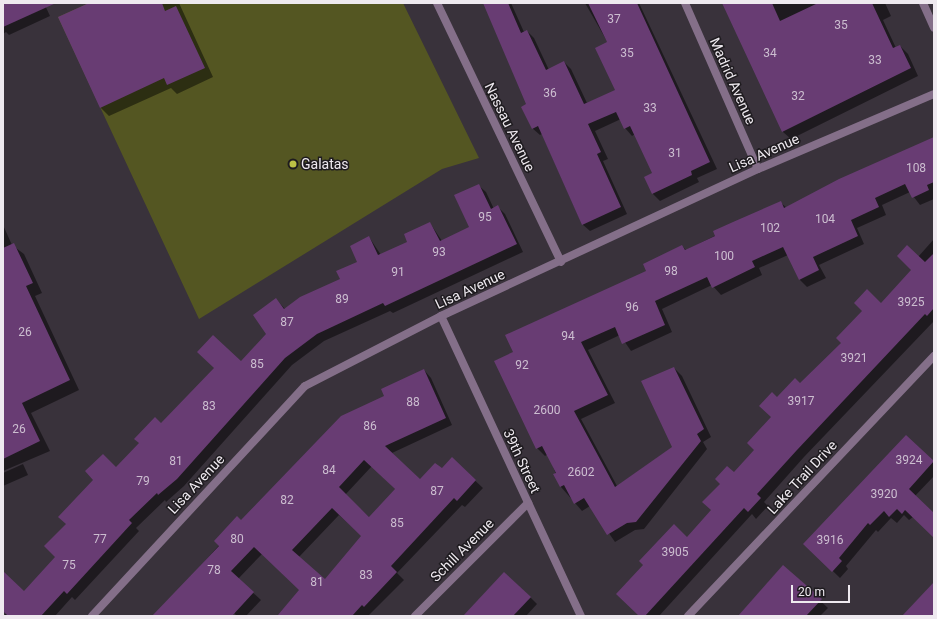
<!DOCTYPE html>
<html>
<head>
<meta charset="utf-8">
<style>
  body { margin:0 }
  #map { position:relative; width:937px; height:619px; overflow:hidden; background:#39323b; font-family:Roboto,sans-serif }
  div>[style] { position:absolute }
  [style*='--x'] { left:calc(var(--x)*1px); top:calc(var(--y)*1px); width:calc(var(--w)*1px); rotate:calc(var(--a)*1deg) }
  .green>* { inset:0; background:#545622 }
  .shadow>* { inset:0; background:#0007 }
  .building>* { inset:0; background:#683c73 }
  .street>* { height:8px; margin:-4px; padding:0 4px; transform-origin:4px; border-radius:4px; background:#846f89 }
  .dots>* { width:11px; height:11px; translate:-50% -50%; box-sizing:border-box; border:2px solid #1e1b1f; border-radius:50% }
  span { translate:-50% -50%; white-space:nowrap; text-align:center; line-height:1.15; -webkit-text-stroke:3px #1e1b1f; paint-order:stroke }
  .number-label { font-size:12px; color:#ccbed0 }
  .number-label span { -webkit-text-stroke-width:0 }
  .street-label { font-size:14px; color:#eee9ef }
  .poi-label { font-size:14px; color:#eee9ef }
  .left { translate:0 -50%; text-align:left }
  .frame { position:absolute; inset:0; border:4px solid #eee9ef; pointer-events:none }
  .scale { position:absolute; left:791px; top:585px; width:59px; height:18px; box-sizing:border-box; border:2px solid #eee9ef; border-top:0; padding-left:5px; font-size:12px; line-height:14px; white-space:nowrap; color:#eee9ef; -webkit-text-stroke:3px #1e1b1f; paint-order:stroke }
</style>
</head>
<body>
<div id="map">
  <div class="green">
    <i style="clip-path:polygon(89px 3px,403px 3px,479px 158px,442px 169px,199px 319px,58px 17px)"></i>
  </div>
  <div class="shadow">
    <i style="clip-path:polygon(3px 3px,44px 3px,50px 16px,9px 35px,6px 32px,3px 34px)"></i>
    <i style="clip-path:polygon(91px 3px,179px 3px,213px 77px,177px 94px,171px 88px,109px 116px,100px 107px)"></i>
    <i style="clip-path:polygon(484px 3px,511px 3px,524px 32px,527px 31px,534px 38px,549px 70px,564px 62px,571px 69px,587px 103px,616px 91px,608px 43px,585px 3px,639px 3px,717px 169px,697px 178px,699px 182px,660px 201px,653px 194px,645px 178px,653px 174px,635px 134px,632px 136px,625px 128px,621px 119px,595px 131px,608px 159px,603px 161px,627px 214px,590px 231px,582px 224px,542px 134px,540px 135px,532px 128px,528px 105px)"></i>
    <i style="clip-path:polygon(724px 3px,885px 3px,891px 16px,883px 20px,896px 48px,900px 46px,908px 54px,918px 76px,791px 139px,783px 132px)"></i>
    <i style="clip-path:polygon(934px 138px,934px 199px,920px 205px,910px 192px,882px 205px,886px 215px,857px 228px,864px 244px,819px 265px,826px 278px,807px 287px,799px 279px,788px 255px,759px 268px,762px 275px,721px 295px,712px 285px,662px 309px,672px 332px,631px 351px,620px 335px,588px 350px,615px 403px,581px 419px,617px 486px,673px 447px,674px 368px,682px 376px,711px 437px,703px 442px,707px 449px,644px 529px,635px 530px,615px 542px,590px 506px,582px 511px,561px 487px,548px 454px,545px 456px,537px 448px,495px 361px,514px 353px,647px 272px,682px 246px,686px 250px,781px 203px,787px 208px)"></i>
    <i style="clip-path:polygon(478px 185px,486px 192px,494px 209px,498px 207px,505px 214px,523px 252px,393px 313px,390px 311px,324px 341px,292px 365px,184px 486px,166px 502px,165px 500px,136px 528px,139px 531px,75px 600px,72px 597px,55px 616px,4px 616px,6px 613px,3px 610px,3px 579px,24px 592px,57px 557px,116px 468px,161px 425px,241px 362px,267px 334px,276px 299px,285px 309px,341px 280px,358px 262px,369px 237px,381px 255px,409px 242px,430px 223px,442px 241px,471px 227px)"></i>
    <i style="clip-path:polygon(3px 225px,12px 245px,24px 254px,42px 293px,35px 296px,79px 390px,31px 413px,50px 451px,3px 471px)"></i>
    <i style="clip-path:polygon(934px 239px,934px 321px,804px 457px,764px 502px,768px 506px,756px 519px,752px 514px,659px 616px,640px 616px,687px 538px,712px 511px,734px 473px,756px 450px,772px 417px,777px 399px,800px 385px,881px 305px,913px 270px,918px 257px)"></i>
    <i style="clip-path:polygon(evenodd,424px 370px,431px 378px,452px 425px,392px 453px,420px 480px,442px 470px,452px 459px,483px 488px,465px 507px,462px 505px,397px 573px,404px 580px,368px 616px,277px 616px,300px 590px,262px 554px,238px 579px,261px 600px,246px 616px,237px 616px,234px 613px,231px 616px,155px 616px,241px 521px,385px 396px,424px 370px,372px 466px,396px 490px,370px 518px,345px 495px,372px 466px,424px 370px,339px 515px,363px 537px,325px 580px,299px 557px,339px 515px)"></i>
    <i style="clip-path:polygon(906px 437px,934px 462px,934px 476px,915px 496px,934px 514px,934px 537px,913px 517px,909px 520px,904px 515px,897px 523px,891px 518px,878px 532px,876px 530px,846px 566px,848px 569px,840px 578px,805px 544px)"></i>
    <i style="clip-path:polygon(23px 464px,28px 475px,3px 486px,3px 473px)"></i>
    <i style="clip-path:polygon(783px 566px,828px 608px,820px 616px,739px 616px)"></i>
    <i style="clip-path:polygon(530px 597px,537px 604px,526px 616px,465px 616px)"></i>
  </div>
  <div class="building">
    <i style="clip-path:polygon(3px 3px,56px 3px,3px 27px)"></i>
    <i style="clip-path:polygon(89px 3px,162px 3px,165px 11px,176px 6px,205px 68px,167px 85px,164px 78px,100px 108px,58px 17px)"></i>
    <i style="clip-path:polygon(483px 3px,508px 3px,521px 33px,527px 30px,546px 70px,564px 61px,584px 104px,615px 90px,595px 48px,607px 42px,588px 3px,637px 3px,710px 162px,691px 171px,692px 175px,652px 194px,644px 177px,652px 173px,630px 126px,624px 129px,616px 112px,588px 124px,601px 152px,597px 154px,621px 207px,582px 225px,538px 126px,532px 129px,521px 107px,526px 104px)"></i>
    <i style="clip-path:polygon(722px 3px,772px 3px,780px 21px,818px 3px,872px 3px,893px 48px,900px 45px,911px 68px,782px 132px)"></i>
    <i style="clip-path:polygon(934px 137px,934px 182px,927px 185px,929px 190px,912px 198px,905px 184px,875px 198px,879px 207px,851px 220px,858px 236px,813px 257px,819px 270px,799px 280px,783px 247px,752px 261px,755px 267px,712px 288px,707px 277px,655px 301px,665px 325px,622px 344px,615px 327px,581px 342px,608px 395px,574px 411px,615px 487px,672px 447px,641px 381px,674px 367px,704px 429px,697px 434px,701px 441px,636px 522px,627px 523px,607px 535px,584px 498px,574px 504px,564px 485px,560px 487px,553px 474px,556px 473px,542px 446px,536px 449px,494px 361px,513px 352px,505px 335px,646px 271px,643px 264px,682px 245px,685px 250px,715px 236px,713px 231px,733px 222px,781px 201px,784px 208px,839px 179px)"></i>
    <i style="clip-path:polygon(479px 184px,491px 209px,498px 205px,517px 244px,385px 306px,383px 303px,317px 334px,285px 358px,177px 479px,158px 495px,157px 493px,129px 520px,132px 523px,67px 594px,64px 591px,41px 616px,8px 616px,3px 611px,3px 571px,24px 591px,55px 557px,44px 546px,66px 524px,58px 517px,93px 480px,85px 471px,103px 454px,116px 467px,139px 443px,134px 439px,155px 417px,161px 423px,214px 368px,197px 352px,213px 335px,241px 361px,266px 334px,253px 315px,276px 298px,284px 309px,300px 297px,340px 279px,336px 271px,357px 262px,350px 246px,369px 236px,378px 255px,407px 242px,404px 234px,430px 222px,440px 241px,469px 227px,454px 195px)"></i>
    <i style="clip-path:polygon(14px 243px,33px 283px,26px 286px,70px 380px,22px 403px,40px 441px,3px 459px,3px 248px)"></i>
    <i style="clip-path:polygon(907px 245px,925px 262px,934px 253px,934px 308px,927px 316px,925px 314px,797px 450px,757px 494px,761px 498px,748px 512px,744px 508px,645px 616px,639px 616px,616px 594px,643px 565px,639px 561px,674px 524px,687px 537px,711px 510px,702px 502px,720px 484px,715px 479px,727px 466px,734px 472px,754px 450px,747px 443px,771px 417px,759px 406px,772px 392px,777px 397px,795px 378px,800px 383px,841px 343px,836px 338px,862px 311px,854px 303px,867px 289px,881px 303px,911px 270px,897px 256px)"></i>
    <i style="clip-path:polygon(evenodd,424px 369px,446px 418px,385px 446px,420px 479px,435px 463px,442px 468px,452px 457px,476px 480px,457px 501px,454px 498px,391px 566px,397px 572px,364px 607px,362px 605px,352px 616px,277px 616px,299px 590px,254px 547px,231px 571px,254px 592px,232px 616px,152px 616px,219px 546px,214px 541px,237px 516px,241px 520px,341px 416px,384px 396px,381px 389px,424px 369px,364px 460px,395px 489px,369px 517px,339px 487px,364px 460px,424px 369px,332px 508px,361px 536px,325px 579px,292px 550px,332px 508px)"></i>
    <i style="clip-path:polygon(906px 435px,934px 461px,909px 489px,934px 513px,934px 538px,905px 510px,902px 514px,897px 509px,889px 517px,884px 511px,870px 525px,868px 523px,839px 558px,842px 561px,832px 572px,803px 544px)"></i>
    <i style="clip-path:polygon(783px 565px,822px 599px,806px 616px,738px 616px)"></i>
    <i style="clip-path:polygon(504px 572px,531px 597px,513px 616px,463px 616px)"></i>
    <i style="clip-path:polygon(934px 582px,934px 616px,902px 616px)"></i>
  </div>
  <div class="street">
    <i style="--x:437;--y:3;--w:287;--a:64.4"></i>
    <i style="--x:685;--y:3;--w:181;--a:66.3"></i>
    <i style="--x:923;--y:3;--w:27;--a:66"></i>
    <i style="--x:441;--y:316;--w:331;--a:65"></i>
    <i style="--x:92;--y:616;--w:313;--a:-47.2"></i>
    <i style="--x:305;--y:386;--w:153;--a:-27.2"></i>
    <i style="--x:441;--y:316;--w:349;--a:-24.9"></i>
    <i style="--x:758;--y:169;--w:191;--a:-23.1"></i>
    <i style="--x:415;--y:616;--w:160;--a:-45"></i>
    <i style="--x:688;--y:616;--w:358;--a:-46.6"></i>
  </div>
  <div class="dots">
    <i style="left:293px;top:164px;background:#bbc045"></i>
  </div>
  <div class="number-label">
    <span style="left:614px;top:20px">37</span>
    <span style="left:841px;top:26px">35</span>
    <span style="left:627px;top:54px">35</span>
    <span style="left:770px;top:54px">34</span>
    <span style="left:875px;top:61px">33</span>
    <span style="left:550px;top:94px">36</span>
    <span style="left:798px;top:97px">32</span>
    <span style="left:650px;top:109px">33</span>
    <span style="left:675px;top:154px">31</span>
    <span style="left:916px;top:169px">108</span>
    <span style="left:485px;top:218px">95</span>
    <span style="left:825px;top:220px">104</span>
    <span style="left:770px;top:229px">102</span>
    <span style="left:439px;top:253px">93</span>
    <span style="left:724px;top:257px">100</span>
    <span style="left:671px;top:272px">98</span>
    <span style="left:398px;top:273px">91</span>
    <span style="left:342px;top:300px">89</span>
    <span style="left:911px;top:303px">3925</span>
    <span style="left:632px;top:308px">96</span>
    <span style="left:287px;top:323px">87</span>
    <span style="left:25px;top:333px">26</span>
    <span style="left:568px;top:337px">94</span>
    <span style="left:854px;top:359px">3921</span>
    <span style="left:257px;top:365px">85</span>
    <span style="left:522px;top:366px">92</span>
    <span style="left:801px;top:402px">3917</span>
    <span style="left:413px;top:403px">88</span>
    <span style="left:209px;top:407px">83</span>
    <span style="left:547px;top:411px">2600</span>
    <span style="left:370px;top:427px">86</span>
    <span style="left:19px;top:430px">26</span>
    <span style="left:909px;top:461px">3924</span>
    <span style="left:176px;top:462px">81</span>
    <span style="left:329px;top:471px">84</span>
    <span style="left:581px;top:473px">2602</span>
    <span style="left:143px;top:482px">79</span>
    <span style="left:437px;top:492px">87</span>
    <span style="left:884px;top:495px">3920</span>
    <span style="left:287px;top:501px">82</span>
    <span style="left:397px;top:524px">85</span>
    <span style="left:100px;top:540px">77</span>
    <span style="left:237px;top:540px">80</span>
    <span style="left:830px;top:541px">3916</span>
    <span style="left:675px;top:553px">3905</span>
    <span style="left:69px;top:566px">75</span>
    <span style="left:214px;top:571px">78</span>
    <span style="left:366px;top:576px">83</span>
    <span style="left:317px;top:583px">81</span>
  </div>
  <div class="street-label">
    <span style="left:733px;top:81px;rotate:66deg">Madrid Avenue</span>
    <span style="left:510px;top:127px;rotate:64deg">Nassau Avenue</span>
    <span style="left:764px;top:153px;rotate:-24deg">Lisa Avenue</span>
    <span style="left:470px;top:289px;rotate:-25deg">Lisa Avenue</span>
    <span style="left:522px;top:461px;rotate:65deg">39th Street</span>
    <span style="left:802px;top:477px;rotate:-47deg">Lake Trail Drive</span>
    <span style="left:196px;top:484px;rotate:-47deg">Lisa Avenue</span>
    <span style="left:462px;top:550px;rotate:-45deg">Schill Avenue</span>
  </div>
  <div class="poi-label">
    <span class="left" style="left:301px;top:164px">Galatas</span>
  </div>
  <div class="frame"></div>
  <div class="scale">20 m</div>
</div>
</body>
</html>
